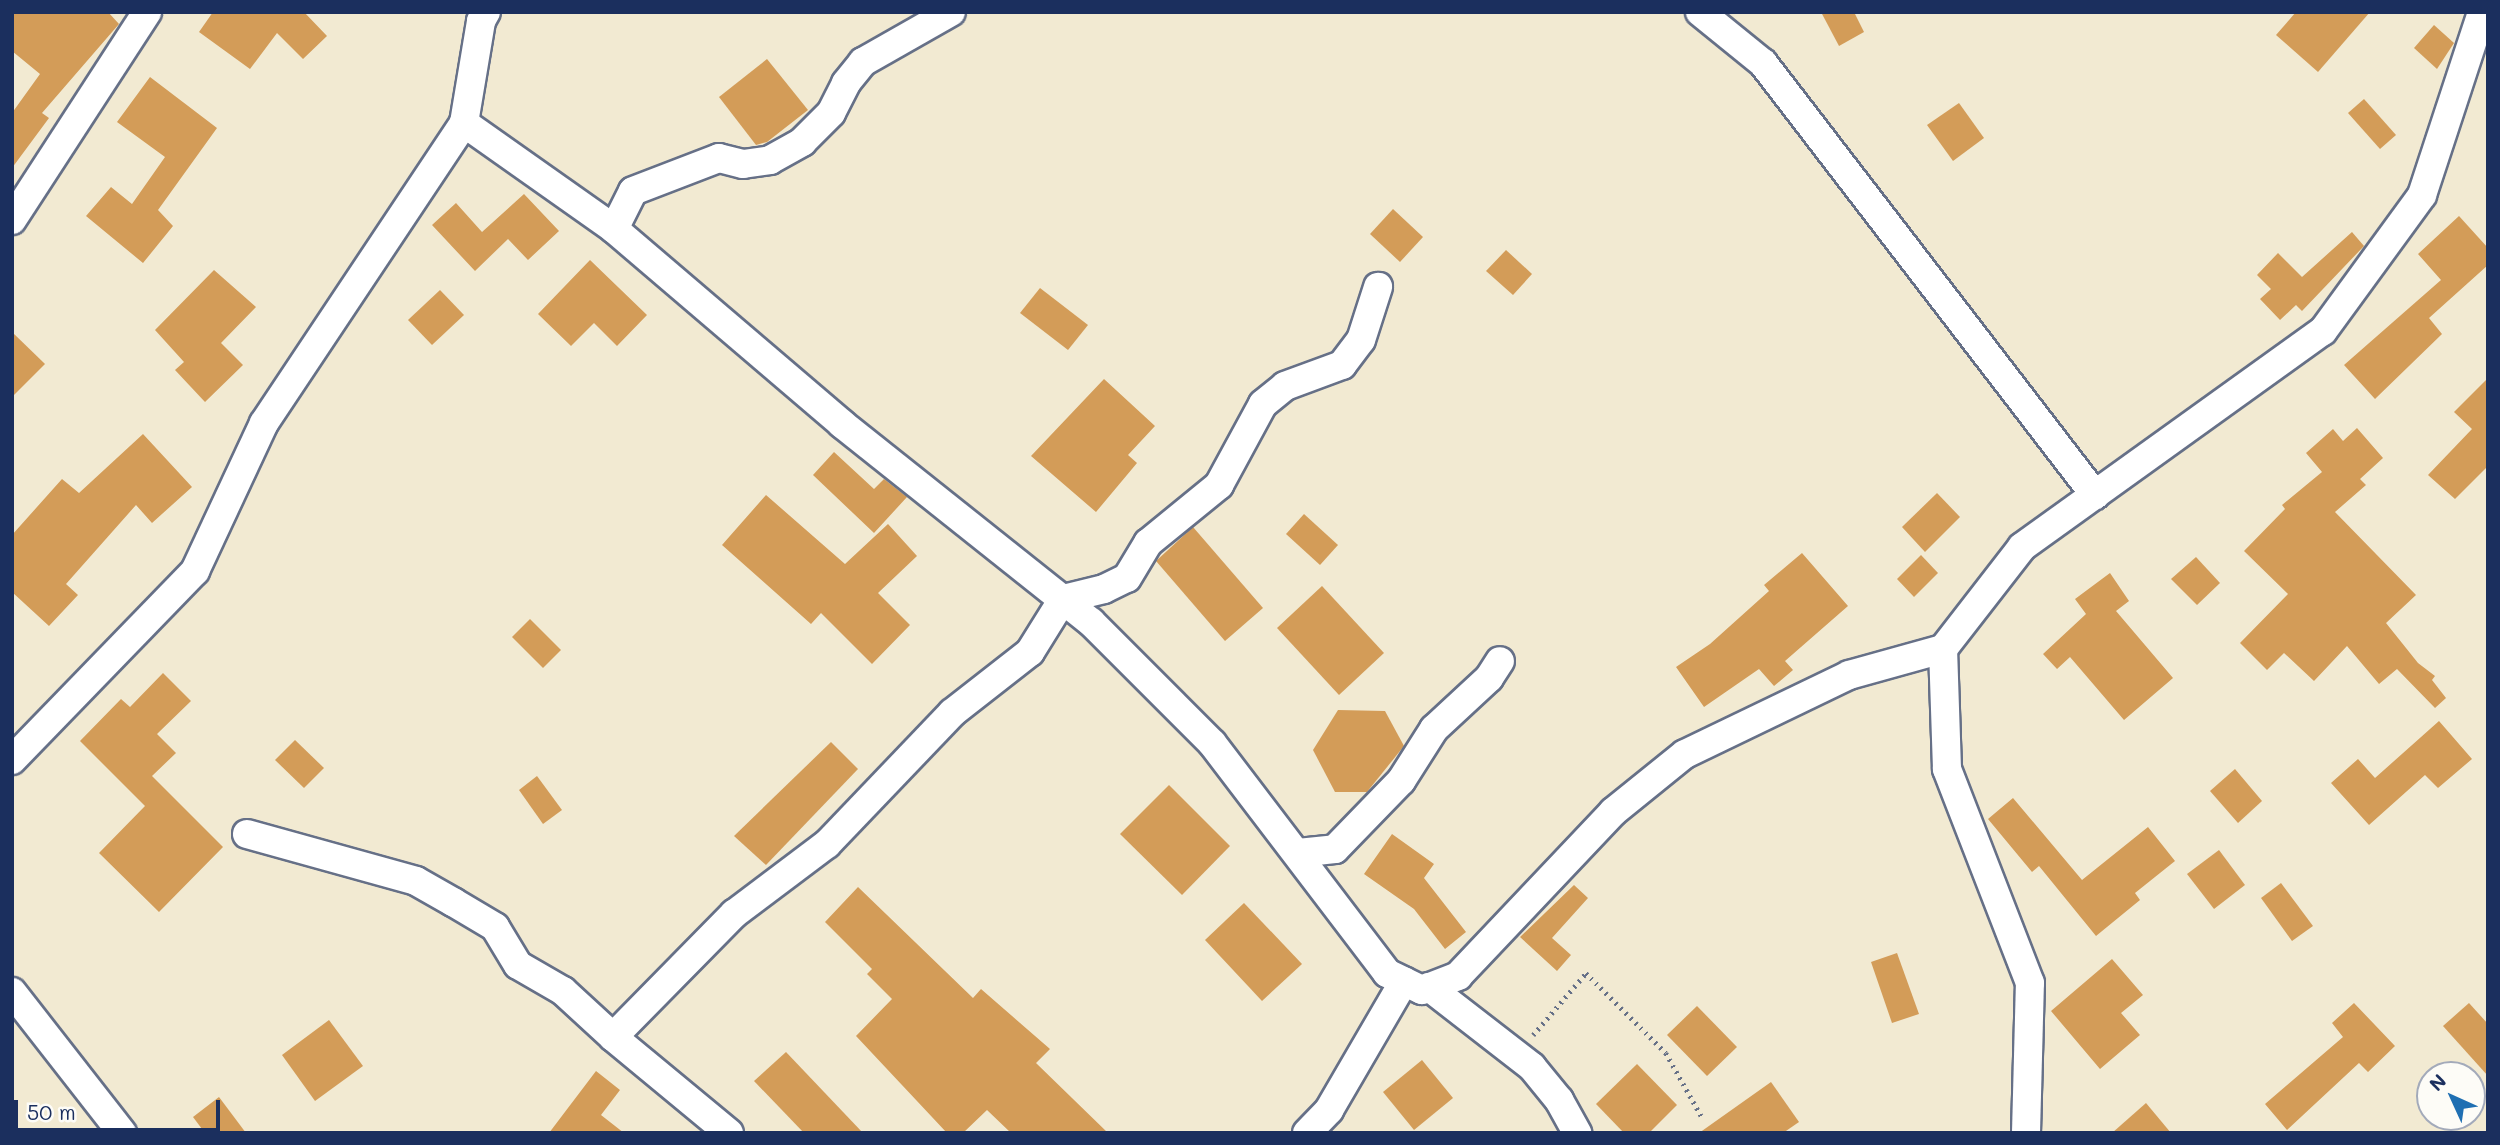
<!DOCTYPE html>
<html>
<head>
<meta charset="utf-8">
<style>
  body { margin:0 }
  #map { position:relative; width:2500px; height:1145px; overflow:hidden; background:#f2ead2; font-family:Mali,sans-serif }
  div>[style] { position:absolute }
  [style*='--x'] { left:calc(var(--x)*1px); top:calc(var(--y)*1px); width:calc(var(--w)*1px); rotate:calc(var(--a)*1deg) }
  .building>* { inset:0; background:#d39c58 }
  .path>* { height:4.5px; margin-top:-2.25px; transform-origin:0; background:repeating-linear-gradient(90deg,#667087 0 2px,transparent 0 7px) }
  .roads { filter:drop-shadow(2px 0 #667087) drop-shadow(-2px 0 #667087) drop-shadow(0 2px #667087) drop-shadow(0 -2px #667087) }
  .minor>* { height:28px; margin:-14px; padding:0 14px; transform-origin:14px; border-radius:14px; background:#fff }
  span { translate:-50% -50%; white-space:nowrap; text-align:center; line-height:1.15; -webkit-text-stroke:7px #fdfcf7; paint-order:stroke }
  .frame { position:absolute; inset:0; border:14px solid #1b2f5e; pointer-events:none }
  .north { position:absolute; left:2416px; top:1061px; width:70px; height:70px; box-sizing:border-box; background:#fdfcf7; border:2px solid #a3aaba; border-radius:50%; rotate:315deg; font-size:19px; font-weight:700; line-height:28px; text-align:center; color:#1b2f5e }
  .north::after { content:''; display:block; margin:auto; width:24px; height:32px; background:#1f6fb2; clip-path:polygon(50% 0,100% 100%,50% 72%,0 100%) }
  .scale { position:absolute; left:14px; top:1100px; width:206px; height:32px; box-sizing:border-box; border:4px solid #1b2f5e; border-top:0; padding-left:9px; font-size:21px; line-height:24px; white-space:nowrap; color:#1b2f5e; -webkit-text-stroke:5px #fdfcf7; paint-order:stroke }
</style>
</head>
<body>
<div id="map">
  <div class="building">
    <i style="clip-path:polygon(12px 12px,108px 12px,119px 24px,42px 113px,49px 118px,12px 168px,12px 113px,40px 74px,12px 51px)"></i>
    <i style="clip-path:polygon(213px 12px,304px 12px,327px 36px,303px 59px,277px 33px,250px 69px,199px 32px)"></i>
    <i style="clip-path:polygon(1821px 12px,1854px 12px,1864px 32px,1839px 46px)"></i>
    <i style="clip-path:polygon(2296px 12px,2370px 12px,2318px 72px,2276px 35px)"></i>
    <i style="clip-path:polygon(2434px 25px,2454px 43px,2437px 69px,2414px 48px)"></i>
    <i style="clip-path:polygon(767px 59px,808px 110px,767px 142px,756px 145px,719px 97px)"></i>
    <i style="clip-path:polygon(150px 77px,217px 128px,158px 210px,173px 226px,143px 263px,86px 216px,111px 187px,132px 204px,165px 157px,117px 122px)"></i>
    <i style="clip-path:polygon(2364px 99px,2396px 135px,2380px 149px,2348px 113px)"></i>
    <i style="clip-path:polygon(1959px 103px,1984px 138px,1953px 161px,1927px 125px)"></i>
    <i style="clip-path:polygon(524px 194px,559px 231px,528px 260px,508px 239px,475px 271px,432px 225px,456px 203px,482px 232px)"></i>
    <i style="clip-path:polygon(1393px 209px,1423px 237px,1400px 262px,1370px 234px)"></i>
    <i style="clip-path:polygon(2459px 216px,2488px 248px,2488px 265px,2429px 318px,2442px 334px,2375px 399px,2344px 365px,2441px 280px,2418px 254px)"></i>
    <i style="clip-path:polygon(2352px 232px,2364px 246px,2302px 311px,2296px 305px,2280px 320px,2260px 299px,2271px 289px,2257px 275px,2278px 253px,2302px 277px)"></i>
    <i style="clip-path:polygon(1506px 250px,1532px 274px,1513px 295px,1486px 271px)"></i>
    <i style="clip-path:polygon(590px 260px,647px 315px,617px 346px,594px 323px,571px 346px,538px 314px)"></i>
    <i style="clip-path:polygon(214px 270px,256px 307px,221px 343px,243px 365px,205px 402px,175px 370px,184px 362px,155px 330px)"></i>
    <i style="clip-path:polygon(1040px 288px,1088px 325px,1068px 350px,1020px 313px)"></i>
    <i style="clip-path:polygon(440px 290px,464px 315px,432px 345px,408px 320px)"></i>
    <i style="clip-path:polygon(12px 332px,45px 364px,12px 397px)"></i>
    <i style="clip-path:polygon(2488px 378px,2488px 466px,2455px 499px,2428px 475px,2472px 429px,2454px 412px)"></i>
    <i style="clip-path:polygon(1104px 379px,1155px 426px,1128px 455px,1137px 463px,1096px 512px,1031px 456px)"></i>
    <i style="clip-path:polygon(2357px 428px,2383px 458px,2360px 479px,2366px 485px,2335px 512px,2416px 595px,2386px 623px,2418px 663px,2435px 676px,2432px 680px,2446px 698px,2435px 708px,2397px 669px,2379px 684px,2347px 646px,2314px 681px,2284px 653px,2267px 670px,2240px 643px,2288px 594px,2244px 551px,2285px 509px,2282px 505px,2322px 472px,2306px 453px,2333px 429px,2343px 441px)"></i>
    <i style="clip-path:polygon(143px 434px,192px 487px,152px 523px,136px 505px,66px 584px,78px 595px,49px 626px,12px 592px,12px 535px,62px 479px,79px 493px)"></i>
    <i style="clip-path:polygon(834px 452px,874px 489px,884px 479px,907px 497px,874px 533px,813px 475px)"></i>
    <i style="clip-path:polygon(1937px 493px,1960px 517px,1925px 552px,1902px 527px)"></i>
    <i style="clip-path:polygon(766px 495px,845px 564px,888px 524px,917px 556px,878px 593px,910px 625px,872px 664px,821px 613px,811px 624px,722px 545px)"></i>
    <i style="clip-path:polygon(1304px 514px,1338px 545px,1320px 565px,1286px 534px)"></i>
    <i style="clip-path:polygon(1193px 527px,1263px 608px,1225px 641px,1156px 561px)"></i>
    <i style="clip-path:polygon(1802px 553px,1848px 606px,1785px 661px,1793px 670px,1774px 686px,1759px 669px,1704px 707px,1676px 667px,1710px 644px,1769px 591px,1764px 585px)"></i>
    <i style="clip-path:polygon(1921px 555px,1938px 573px,1914px 597px,1897px 579px)"></i>
    <i style="clip-path:polygon(2196px 557px,2220px 583px,2197px 605px,2171px 579px)"></i>
    <i style="clip-path:polygon(2110px 573px,2129px 601px,2116px 611px,2173px 678px,2124px 720px,2070px 657px,2057px 669px,2043px 654px,2086px 614px,2075px 599px)"></i>
    <i style="clip-path:polygon(1322px 586px,1384px 653px,1339px 695px,1277px 628px)"></i>
    <i style="clip-path:polygon(530px 619px,561px 650px,543px 668px,512px 637px)"></i>
    <i style="clip-path:polygon(163px 673px,191px 701px,157px 734px,176px 753px,152px 776px,223px 847px,159px 912px,99px 853px,145px 806px,80px 741px,121px 699px,130px 707px)"></i>
    <i style="clip-path:polygon(1338px 710px,1385px 711px,1404px 746px,1367px 792px,1335px 792px,1313px 750px)"></i>
    <i style="clip-path:polygon(2439px 721px,2472px 759px,2438px 788px,2425px 775px,2369px 825px,2331px 783px,2358px 759px,2375px 778px)"></i>
    <i style="clip-path:polygon(295px 740px,324px 768px,304px 788px,275px 760px)"></i>
    <i style="clip-path:polygon(831px 742px,858px 769px,766px 865px,734px 836px)"></i>
    <i style="clip-path:polygon(2235px 769px,2262px 801px,2238px 823px,2210px 791px)"></i>
    <i style="clip-path:polygon(537px 776px,562px 810px,543px 824px,519px 790px)"></i>
    <i style="clip-path:polygon(1169px 785px,1230px 846px,1182px 895px,1120px 834px)"></i>
    <i style="clip-path:polygon(2013px 798px,2082px 880px,2148px 827px,2175px 861px,2135px 893px,2140px 900px,2096px 936px,2039px 866px,2032px 872px,1988px 819px)"></i>
    <i style="clip-path:polygon(1392px 834px,1434px 864px,1424px 878px,1466px 932px,1445px 949px,1414px 909px,1364px 874px)"></i>
    <i style="clip-path:polygon(2219px 850px,2245px 885px,2214px 909px,2187px 874px)"></i>
    <i style="clip-path:polygon(2281px 883px,2313px 926px,2292px 941px,2261px 898px)"></i>
    <i style="clip-path:polygon(1574px 885px,1588px 898px,1552px 938px,1571px 955px,1557px 971px,1520px 937px)"></i>
    <i style="clip-path:polygon(858px 887px,973px 998px,981px 989px,1050px 1049px,1036px 1063px,1108px 1133px,1011px 1133px,987px 1110px,963px 1133px,947px 1133px,856px 1036px,892px 999px,867px 974px,872px 969px,825px 922px)"></i>
    <i style="clip-path:polygon(1244px 903px,1302px 964px,1262px 1001px,1205px 940px)"></i>
    <i style="clip-path:polygon(1897px 953px,1919px 1014px,1892px 1023px,1871px 962px)"></i>
    <i style="clip-path:polygon(2112px 959px,2143px 995px,2121px 1013px,2140px 1035px,2100px 1069px,2051px 1011px)"></i>
    <i style="clip-path:polygon(2354px 1003px,2395px 1046px,2368px 1072px,2359px 1063px,2287px 1130px,2265px 1104px,2343px 1037px,2332px 1023px)"></i>
    <i style="clip-path:polygon(2469px 1003px,2488px 1024px,2488px 1076px,2443px 1026px)"></i>
    <i style="clip-path:polygon(1697px 1006px,1737px 1047px,1707px 1076px,1667px 1035px)"></i>
    <i style="clip-path:polygon(329px 1020px,363px 1066px,315px 1101px,282px 1055px)"></i>
    <i style="clip-path:polygon(786px 1052px,863px 1133px,804px 1133px,754px 1081px)"></i>
    <i style="clip-path:polygon(1422px 1060px,1453px 1098px,1414px 1130px,1383px 1092px)"></i>
    <i style="clip-path:polygon(1637px 1064px,1677px 1105px,1649px 1133px,1624px 1133px,1596px 1104px)"></i>
    <i style="clip-path:polygon(596px 1071px,620px 1090px,601px 1115px,624px 1133px,549px 1133px)"></i>
    <i style="clip-path:polygon(1771px 1082px,1799px 1122px,1783px 1133px,1699px 1133px)"></i>
    <i style="clip-path:polygon(219px 1097px,246px 1133px,205px 1133px,193px 1117px)"></i>
    <i style="clip-path:polygon(2146px 1103px,2171px 1133px,2112px 1133px)"></i>
  </div>
  <div class="path">
    <i style="--x:1533;--y:1035;--w:82;--a:-49.5"></i>
    <i style="--x:1586;--y:973;--w:113;--a:45"></i>
    <i style="--x:1666;--y:1053;--w:76;--a:60.7"></i>
  </div>
  <div class="roads">
    <div class="minor">
      <i style="--x:1700;--y:12;--w:81;--a:39"></i>
      <i style="--x:1763;--y:63;--w:545;--a:52.46"></i>
      <i style="--x:464;--y:123;--w:103;--a:-80.5"></i>
      <i style="--x:481;--y:21;--w:10;--a:-61"></i>
      <i style="--x:12;--y:220;--w:248;--a:-57"></i>
      <i style="--x:614;--y:229;--w:42;--a:-63.4"></i>
      <i style="--x:633;--y:191;--w:92;--a:-21"></i>
      <i style="--x:719;--y:158;--w:25;--a:14"></i>
      <i style="--x:743;--y:164;--w:27;--a:-8"></i>
      <i style="--x:770;--y:160;--w:37;--a:-29"></i>
      <i style="--x:802;--y:142;--w:41;--a:-45"></i>
      <i style="--x:831;--y:113;--w:34;--a:-63"></i>
      <i style="--x:846;--y:83;--w:27;--a:-51"></i>
      <i style="--x:863;--y:62;--w:101;--a:-29.6"></i>
      <i style="--x:12;--y:760;--w:263;--a:-45.9"></i>
      <i style="--x:195;--y:571;--w:163;--a:-65"></i>
      <i style="--x:264;--y:423;--w:361;--a:-56.3"></i>
      <i style="--x:464;--y:123;--w:184;--a:35.2"></i>
      <i style="--x:614;--y:229;--w:300;--a:40.5"></i>
      <i style="--x:842;--y:424;--w:318;--a:38.5"></i>
      <i style="--x:1091;--y:622;--w:171;--a:45"></i>
      <i style="--x:1212;--y:743;--w:289;--a:52.7"></i>
      <i style="--x:1387;--y:973;--w:39;--a:26"></i>
      <i style="--x:1422;--y:990;--w:39;--a:-21"></i>
      <i style="--x:1458;--y:976;--w:226;--a:-46.6"></i>
      <i style="--x:1613;--y:812;--w:92;--a:-38.9"></i>
      <i style="--x:1685;--y:754;--w:182;--a:-25.7"></i>
      <i style="--x:1849;--y:675;--w:98;--a:-15.5"></i>
      <i style="--x:247;--y:834;--w:175;--a:15.5"></i>
      <i style="--x:416;--y:881;--w:43;--a:29.6"></i>
      <i style="--x:453;--y:902;--w:49;--a:30.8"></i>
      <i style="--x:495;--y:927;--w:44;--a:58.8"></i>
      <i style="--x:518;--y:965;--w:52;--a:30"></i>
      <i style="--x:563;--y:991;--w:68;--a:42.6"></i>
      <i style="--x:1298;--y:853;--w:37;--a:-6"></i>
      <i style="--x:1335;--y:849;--w:95;--a:-45.9"></i>
      <i style="--x:1401;--y:781;--w:62;--a:-57.6"></i>
      <i style="--x:1434;--y:729;--w:75;--a:-42.8"></i>
      <i style="--x:1489;--y:678;--w:20;--a:-57"></i>
      <i style="--x:1429;--y:987;--w:130;--a:37.8"></i>
      <i style="--x:1532;--y:1067;--w:43;--a:50.7"></i>
      <i style="--x:1559;--y:1100;--w:38;--a:61"></i>
      <i style="--x:12;--y:992;--w:179;--a:52"></i>
      <i style="--x:729;--y:1133;--w:151;--a:-140.4"></i>
      <i style="--x:613;--y:1037;--w:173;--a:-45.5"></i>
      <i style="--x:734;--y:914;--w:116;--a:-37"></i>
      <i style="--x:827;--y:844;--w:181;--a:-46.3"></i>
      <i style="--x:952;--y:713;--w:99;--a:-38"></i>
      <i style="--x:1030;--y:652;--w:62;--a:-58.1"></i>
      <i style="--x:1063;--y:599;--w:42;--a:-13.7"></i>
      <i style="--x:1104;--y:589;--w:25;--a:-26"></i>
      <i style="--x:1127;--y:578;--w:41;--a:-59"></i>
      <i style="--x:1148;--y:543;--w:92;--a:-39.2"></i>
      <i style="--x:1219;--y:485;--w:92;--a:-61.5"></i>
      <i style="--x:1263;--y:404;--w:28;--a:-39"></i>
      <i style="--x:1285;--y:386;--w:61;--a:-20.2"></i>
      <i style="--x:1342;--y:365;--w:31;--a:-53"></i>
      <i style="--x:1361;--y:340;--w:56;--a:-72.2"></i>
      <i style="--x:1307;--y:1133;--w:32;--a:-46"></i>
      <i style="--x:1329;--y:1110;--w:149;--a:-59.8"></i>
      <i style="--x:2026;--y:1133;--w:150;--a:-88.5"></i>
      <i style="--x:2030;--y:983;--w:230;--a:-111.2"></i>
      <i style="--x:1947;--y:769;--w:120;--a:-91.9"></i>
      <i style="--x:1943;--y:649;--w:129;--a:-52.2"></i>
      <i style="--x:2022;--y:547;--w:370;--a:-35.7"></i>
      <i style="--x:2323;--y:331;--w:168;--a:-53.9"></i>
      <i style="--x:2422;--y:195;--w:193;--a:-71.8"></i>
    </div>
  </div>
  <div class="frame"></div>
  <div class="north">N</div>
  <div class="scale">50 m</div>
</div>
</body>
</html>
